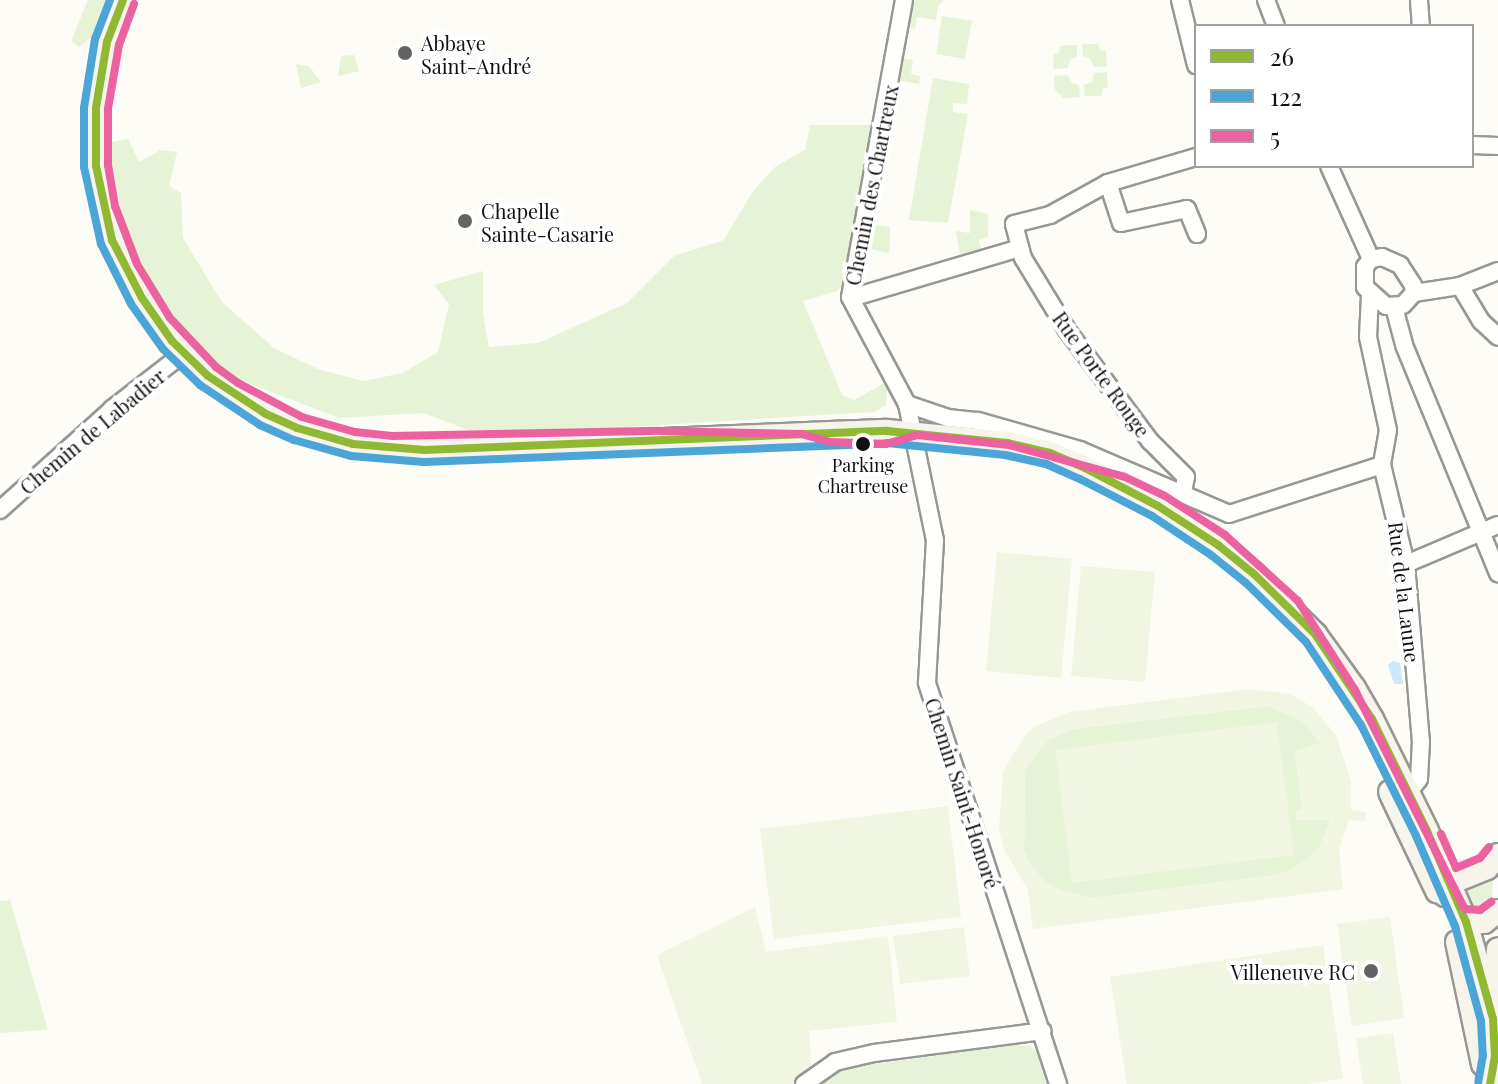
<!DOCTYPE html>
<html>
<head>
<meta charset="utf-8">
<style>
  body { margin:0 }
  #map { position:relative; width:1498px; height:1084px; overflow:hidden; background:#fdfcf7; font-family:"Playfair Display",serif }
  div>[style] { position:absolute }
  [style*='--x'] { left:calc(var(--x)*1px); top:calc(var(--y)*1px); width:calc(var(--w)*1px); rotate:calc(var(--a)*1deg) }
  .green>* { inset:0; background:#e7f3d7 }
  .pitch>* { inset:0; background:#f0f6e1 }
  .water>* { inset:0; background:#cde8f7 }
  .roads { filter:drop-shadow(2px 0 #979795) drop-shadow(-2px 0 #979795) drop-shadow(0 2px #979795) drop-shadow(0 -2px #979795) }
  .street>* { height:16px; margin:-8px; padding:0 8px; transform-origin:8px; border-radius:8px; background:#fffffe }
  .secondary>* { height:22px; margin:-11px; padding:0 11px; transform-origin:11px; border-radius:11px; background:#f6f4eb }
  .bus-1>* { height:8px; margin:-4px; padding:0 4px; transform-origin:4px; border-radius:4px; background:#91b832 }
  .bus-2>* { height:8px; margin:-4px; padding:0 4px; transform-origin:4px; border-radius:4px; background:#4ca5d7 }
  .bus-3>* { height:8px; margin:-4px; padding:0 4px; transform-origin:4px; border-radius:4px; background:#ec619f }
  .dots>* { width:22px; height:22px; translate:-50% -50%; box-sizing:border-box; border:4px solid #fff; border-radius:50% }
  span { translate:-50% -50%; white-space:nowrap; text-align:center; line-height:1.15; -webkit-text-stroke:8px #fff; paint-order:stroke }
  .bus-label { font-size:18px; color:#111 }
  .poi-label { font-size:20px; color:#111 }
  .left { translate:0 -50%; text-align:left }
  .right { translate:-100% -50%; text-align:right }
  .street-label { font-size:20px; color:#111 }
  .legend { position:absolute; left:1194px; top:24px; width:280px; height:144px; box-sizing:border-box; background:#fff; border:2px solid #a0a0a0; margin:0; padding:10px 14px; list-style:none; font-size:24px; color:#111 }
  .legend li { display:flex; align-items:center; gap:16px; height:40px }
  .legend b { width:40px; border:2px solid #a0a0a0 }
</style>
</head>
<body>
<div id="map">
  <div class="green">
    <i style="clip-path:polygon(88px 0,114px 0,98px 32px,79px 47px,71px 41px)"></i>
    <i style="clip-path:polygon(910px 0,944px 0,938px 6px,936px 20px,917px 17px,915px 29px,905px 27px)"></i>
    <i style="clip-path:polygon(942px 16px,972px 21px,965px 59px,936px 54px)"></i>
    <i style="clip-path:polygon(1082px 44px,1098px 44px,1100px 50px,1106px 51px,1107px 66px,1094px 67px,1090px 58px,1083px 56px)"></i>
    <i style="clip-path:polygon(1077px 45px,1077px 56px,1070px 60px,1067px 68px,1054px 69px,1053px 55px,1059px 52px,1060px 46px)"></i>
    <i style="clip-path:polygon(354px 55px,359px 71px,338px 76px,341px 56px)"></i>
    <i style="clip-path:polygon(899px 58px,913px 60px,911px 74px,920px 76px,919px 84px,896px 80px)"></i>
    <i style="clip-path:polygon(296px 64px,309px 66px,321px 82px,301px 88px)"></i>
    <i style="clip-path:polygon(1107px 72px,1108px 87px,1103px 89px,1101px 96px,1085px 96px,1084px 85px,1092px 82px,1094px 73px)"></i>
    <i style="clip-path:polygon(1068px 75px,1071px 83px,1079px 85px,1080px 97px,1063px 98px,1055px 90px,1054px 76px)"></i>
    <i style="clip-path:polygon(933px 78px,969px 84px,967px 104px,953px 103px,953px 112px,968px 114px,948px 223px,909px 220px)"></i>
    <i style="clip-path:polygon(810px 125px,875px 125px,853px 274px,837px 291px,803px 301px,842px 395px,854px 400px,888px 381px,886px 405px,874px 412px,579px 430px,468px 430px,424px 413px,339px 418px,237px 379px,177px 332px,127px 239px,111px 168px,111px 142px,128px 139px,139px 162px,160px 150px,177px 152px,169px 186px,181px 193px,183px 238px,222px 302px,274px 348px,318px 369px,363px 381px,403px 373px,438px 352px,449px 304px,434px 285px,483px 271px,483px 314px,489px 347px,538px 343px,627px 303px,674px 256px,724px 240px,753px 191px,775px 167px,805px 150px)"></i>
    <i style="clip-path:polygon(970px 210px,988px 214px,988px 237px,979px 240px,981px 249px,960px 254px,956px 231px,970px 233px)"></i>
    <i style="clip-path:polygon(869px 224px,890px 227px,889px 253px,865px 248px)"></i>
    <i style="clip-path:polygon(1268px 706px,1302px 721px,1321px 743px,1295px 752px,1302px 811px,1296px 819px,1331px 819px,1320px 846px,1306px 860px,1290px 871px,1269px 876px,1093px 898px,1059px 890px,1045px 882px,1030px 864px,1024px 851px,1025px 769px,1048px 740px,1072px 729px)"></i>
    <i style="clip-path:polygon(1493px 879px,1492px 905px,1484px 912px,1472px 911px,1462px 888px)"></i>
    <i style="clip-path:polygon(10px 900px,48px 1030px,0 1033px,0 901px)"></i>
    <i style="clip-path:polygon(1014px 1045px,1030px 1046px,1037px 1053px,1046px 1084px,816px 1084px,828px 1076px,854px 1067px)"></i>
  </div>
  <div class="pitch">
    <i style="clip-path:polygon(997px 552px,1072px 559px,1061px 678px,986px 671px)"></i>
    <i style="clip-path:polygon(1081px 566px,1155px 572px,1145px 682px,1071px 676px)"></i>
    <i style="clip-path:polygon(evenodd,1249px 689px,1290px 694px,1312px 707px,1336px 735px,1351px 781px,1351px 810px,1366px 812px,1365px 821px,1349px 820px,1339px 850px,1343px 889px,1033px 929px,1028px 890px,1003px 847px,999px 828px,1003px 771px,1027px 733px,1040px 724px,1070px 712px,1249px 689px,1267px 706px,1302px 721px,1321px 743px,1295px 752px,1302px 810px,1296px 811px,1296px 820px,1331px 820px,1320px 846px,1306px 860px,1290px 871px,1269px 876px,1093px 898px,1059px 890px,1045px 882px,1030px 864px,1024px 851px,1025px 769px,1048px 740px,1072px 729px,1267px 706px)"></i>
    <i style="clip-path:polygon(1277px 722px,1294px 855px,1072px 883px,1055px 750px)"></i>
    <i style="clip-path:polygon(948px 806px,961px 917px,774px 939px,760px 829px)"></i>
    <i style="clip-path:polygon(755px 907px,766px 952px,888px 936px,897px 1022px,809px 1031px,811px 1065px,794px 1084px,702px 1084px,657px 955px)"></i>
    <i style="clip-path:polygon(1390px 917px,1404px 1018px,1352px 1026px,1337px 924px)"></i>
    <i style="clip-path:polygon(964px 927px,970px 976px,900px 984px,893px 936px)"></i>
    <i style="clip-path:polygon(1323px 945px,1343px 1078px,1306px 1084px,1127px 1084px,1110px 977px)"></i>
    <i style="clip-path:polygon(1393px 1033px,1401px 1084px,1363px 1084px,1356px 1039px)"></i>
  </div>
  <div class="water">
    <i style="clip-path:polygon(1393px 661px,1400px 663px,1403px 684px,1394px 684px,1388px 665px)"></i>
  </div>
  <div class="roads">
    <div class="street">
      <i style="--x:904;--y:0;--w:302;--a:100.3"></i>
      <i style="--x:850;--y:297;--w:121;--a:62"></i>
      <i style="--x:907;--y:404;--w:139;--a:78.4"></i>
      <i style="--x:935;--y:540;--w:143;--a:93.2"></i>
      <i style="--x:927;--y:683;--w:422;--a:71.9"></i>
      <i style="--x:1180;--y:0;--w:67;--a:76.2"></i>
      <i style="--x:1266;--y:0;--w:28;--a:69"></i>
      <i style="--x:1419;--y:0;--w:26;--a:86"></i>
      <i style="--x:1472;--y:145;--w:26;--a:2"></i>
      <i style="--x:1329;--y:166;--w:102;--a:65.7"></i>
      <i style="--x:1108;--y:183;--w:42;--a:72"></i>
      <i style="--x:1121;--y:223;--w:67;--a:-12"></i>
      <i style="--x:1187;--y:209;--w:27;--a:68"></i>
      <i style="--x:1382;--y:257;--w:20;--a:24"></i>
      <i style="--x:1400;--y:265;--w:24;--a:57"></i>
      <i style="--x:1413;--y:285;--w:8;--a:83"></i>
      <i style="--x:1414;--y:293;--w:16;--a:133"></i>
      <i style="--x:1403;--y:305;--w:17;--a:177"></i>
      <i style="--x:1386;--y:306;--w:28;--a:-138"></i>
      <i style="--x:1365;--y:287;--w:20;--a:-90"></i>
      <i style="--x:1365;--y:267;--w:10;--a:-53"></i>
      <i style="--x:1371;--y:259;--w:11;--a:-10"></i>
      <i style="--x:1460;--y:286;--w:41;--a:59"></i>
      <i style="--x:1481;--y:321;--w:23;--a:43"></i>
      <i style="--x:1414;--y:293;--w:47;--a:-8.7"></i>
      <i style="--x:1460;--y:286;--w:41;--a:-21.5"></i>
      <i style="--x:861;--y:295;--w:166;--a:-16.5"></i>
      <i style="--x:1370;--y:295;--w:42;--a:92.7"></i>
      <i style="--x:1368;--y:337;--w:95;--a:77.9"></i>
      <i style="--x:1388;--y:430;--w:36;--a:100"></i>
      <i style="--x:1382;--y:465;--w:102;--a:76.4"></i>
      <i style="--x:1406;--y:564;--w:178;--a:85.2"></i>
      <i style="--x:1421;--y:741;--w:38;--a:93"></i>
      <i style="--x:1419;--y:779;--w:18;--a:128"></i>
      <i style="--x:1394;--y:307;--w:39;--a:75"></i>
      <i style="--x:1404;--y:345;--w:247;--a:67.6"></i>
      <i style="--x:907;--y:404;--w:43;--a:18.9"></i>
      <i style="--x:948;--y:418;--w:30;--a:6"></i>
      <i style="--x:978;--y:421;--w:106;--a:15.9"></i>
      <i style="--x:1080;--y:450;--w:162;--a:23.2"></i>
      <i style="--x:1229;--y:514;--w:161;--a:-17.8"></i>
      <i style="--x:1183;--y:492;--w:15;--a:-79"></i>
      <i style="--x:1186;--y:477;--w:51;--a:-135"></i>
      <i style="--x:1150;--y:441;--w:139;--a:-126.8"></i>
      <i style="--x:1067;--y:330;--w:84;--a:-121.4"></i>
      <i style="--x:1023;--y:258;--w:35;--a:-105"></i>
      <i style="--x:1014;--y:224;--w:37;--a:-14"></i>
      <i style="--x:1050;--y:215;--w:66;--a:-28.9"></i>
      <i style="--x:1108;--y:183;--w:92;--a:-16.5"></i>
      <i style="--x:0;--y:510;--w:151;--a:-42"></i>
      <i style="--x:112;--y:409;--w:91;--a:-37.9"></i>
      <i style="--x:1406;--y:564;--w:100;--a:-23"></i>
      <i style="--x:804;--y:1084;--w:38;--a:-35"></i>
      <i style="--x:835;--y:1062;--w:40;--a:-13"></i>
      <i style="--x:874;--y:1053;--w:170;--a:-7.4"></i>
    </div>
    <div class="secondary">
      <i style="--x:123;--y:0;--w:45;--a:110.9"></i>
      <i style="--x:107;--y:42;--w:67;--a:99.5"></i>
      <i style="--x:96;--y:108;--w:58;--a:90"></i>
      <i style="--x:96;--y:166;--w:76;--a:77.8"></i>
      <i style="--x:112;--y:240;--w:65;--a:62.7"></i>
      <i style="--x:142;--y:298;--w:52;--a:55.1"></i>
      <i style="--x:172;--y:341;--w:50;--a:44.2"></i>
      <i style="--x:208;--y:376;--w:69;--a:33.2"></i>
      <i style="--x:266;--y:414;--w:34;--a:24"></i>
      <i style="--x:297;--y:428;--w:58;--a:15.9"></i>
      <i style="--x:353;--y:444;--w:72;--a:4.8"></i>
      <i style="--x:425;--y:450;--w:462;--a:-2.4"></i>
      <i style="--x:887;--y:431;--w:121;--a:5.7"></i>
      <i style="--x:1007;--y:443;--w:44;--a:13.1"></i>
      <i style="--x:1050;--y:453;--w:38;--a:23"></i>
      <i style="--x:1085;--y:468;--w:82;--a:27.5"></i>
      <i style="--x:1158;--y:506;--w:72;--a:33"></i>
      <i style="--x:1218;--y:545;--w:46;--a:38.9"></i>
      <i style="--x:1254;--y:574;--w:86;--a:44.5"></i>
      <i style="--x:1315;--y:634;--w:67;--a:54.2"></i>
      <i style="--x:1354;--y:688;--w:36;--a:60"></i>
      <i style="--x:1372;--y:719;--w:125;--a:63.8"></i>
      <i style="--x:1427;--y:831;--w:99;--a:66.8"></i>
      <i style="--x:1466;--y:922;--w:101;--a:74.4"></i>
      <i style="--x:1493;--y:1019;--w:37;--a:87"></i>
      <i style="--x:1495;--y:1056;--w:28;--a:100"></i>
      <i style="--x:1390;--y:792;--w:110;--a:64.6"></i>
      <i style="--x:1445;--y:895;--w:13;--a:-67"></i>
      <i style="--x:1450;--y:883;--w:40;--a:-22"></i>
      <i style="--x:1487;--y:868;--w:17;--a:-50"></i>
      <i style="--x:1466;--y:922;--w:18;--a:0"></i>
      <i style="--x:1484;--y:922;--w:18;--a:-38"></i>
      <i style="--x:1457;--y:942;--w:125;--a:78"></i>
      <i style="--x:1494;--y:997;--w:48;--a:-85.2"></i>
    </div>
  </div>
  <div class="bus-1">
    <i style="--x:123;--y:0;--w:45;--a:110.9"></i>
    <i style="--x:107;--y:42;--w:67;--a:99.5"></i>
    <i style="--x:96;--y:108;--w:58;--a:90"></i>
    <i style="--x:96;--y:166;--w:76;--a:77.8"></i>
    <i style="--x:112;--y:240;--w:65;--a:62.7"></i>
    <i style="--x:142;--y:298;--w:52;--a:55.1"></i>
    <i style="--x:172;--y:341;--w:50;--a:44.2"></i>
    <i style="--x:208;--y:376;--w:69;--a:33.2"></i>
    <i style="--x:266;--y:414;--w:34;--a:24"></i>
    <i style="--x:297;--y:428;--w:58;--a:15.9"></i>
    <i style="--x:353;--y:444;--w:72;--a:4.8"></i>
    <i style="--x:425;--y:450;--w:462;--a:-2.4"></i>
    <i style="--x:887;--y:431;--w:121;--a:5.7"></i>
    <i style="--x:1007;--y:443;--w:44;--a:13.1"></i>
    <i style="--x:1050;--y:453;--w:38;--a:23"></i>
    <i style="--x:1085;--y:468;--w:82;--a:27.5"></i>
    <i style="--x:1158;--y:506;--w:72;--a:33"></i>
    <i style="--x:1218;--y:545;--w:46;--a:38.9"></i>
    <i style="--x:1254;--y:574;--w:86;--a:44.5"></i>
    <i style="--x:1315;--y:634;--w:102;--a:56.2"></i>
    <i style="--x:1372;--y:719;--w:125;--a:63.8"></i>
    <i style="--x:1427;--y:831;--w:99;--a:66.8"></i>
    <i style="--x:1466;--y:922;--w:101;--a:74.4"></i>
    <i style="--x:1493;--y:1019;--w:37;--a:87"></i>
    <i style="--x:1495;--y:1056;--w:28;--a:100"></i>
  </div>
  <div class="bus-2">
    <i style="--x:110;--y:0;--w:42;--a:111"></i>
    <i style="--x:95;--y:39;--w:70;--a:99.1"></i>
    <i style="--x:84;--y:108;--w:59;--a:90"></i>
    <i style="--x:84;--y:167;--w:79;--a:77.6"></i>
    <i style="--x:101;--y:244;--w:67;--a:63.4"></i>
    <i style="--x:131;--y:304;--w:55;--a:54.6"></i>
    <i style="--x:163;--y:349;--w:52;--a:44.2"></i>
    <i style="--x:200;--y:385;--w:72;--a:33.7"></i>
    <i style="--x:260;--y:425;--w:37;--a:24"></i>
    <i style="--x:294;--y:440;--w:59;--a:15.7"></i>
    <i style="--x:351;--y:456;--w:73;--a:4.7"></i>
    <i style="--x:424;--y:462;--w:463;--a:-2.3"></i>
    <i style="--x:887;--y:443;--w:119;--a:5.8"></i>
    <i style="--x:1005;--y:455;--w:42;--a:12.4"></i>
    <i style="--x:1046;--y:464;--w:37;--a:24"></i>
    <i style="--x:1080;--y:479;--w:81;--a:27.2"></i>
    <i style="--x:1152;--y:516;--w:71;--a:33.5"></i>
    <i style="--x:1211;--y:555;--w:45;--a:38.7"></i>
    <i style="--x:1246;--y:583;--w:84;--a:44.5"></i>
    <i style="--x:1306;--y:642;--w:100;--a:56.5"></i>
    <i style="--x:1361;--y:725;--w:124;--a:63.6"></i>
    <i style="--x:1416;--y:836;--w:98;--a:66.6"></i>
    <i style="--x:1455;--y:926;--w:98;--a:74.7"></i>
    <i style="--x:1481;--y:1021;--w:34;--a:87"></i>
    <i style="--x:1483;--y:1055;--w:27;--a:100"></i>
  </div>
  <div class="bus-3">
    <i style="--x:134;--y:4;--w:44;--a:110.1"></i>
    <i style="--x:119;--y:45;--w:65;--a:99.8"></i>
    <i style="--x:108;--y:109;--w:56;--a:90"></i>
    <i style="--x:108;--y:165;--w:42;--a:80.3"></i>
    <i style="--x:115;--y:206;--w:62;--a:69.2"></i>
    <i style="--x:137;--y:264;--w:63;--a:58.6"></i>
    <i style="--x:170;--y:318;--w:67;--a:46.8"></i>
    <i style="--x:216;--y:367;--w:27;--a:36"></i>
    <i style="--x:238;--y:383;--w:72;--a:28"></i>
    <i style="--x:302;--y:417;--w:55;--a:15.8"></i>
    <i style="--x:355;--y:432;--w:37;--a:6"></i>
    <i style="--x:392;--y:436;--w:268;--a:-1.1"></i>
    <i style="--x:660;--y:431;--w:141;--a:1.2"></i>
    <i style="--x:801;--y:434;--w:30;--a:15"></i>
    <i style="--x:830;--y:442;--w:56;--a:2"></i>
    <i style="--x:886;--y:444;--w:32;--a:-16"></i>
    <i style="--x:917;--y:435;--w:93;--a:6.2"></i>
    <i style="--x:1009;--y:445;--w:120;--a:15.4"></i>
    <i style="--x:1125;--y:477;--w:44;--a:25.4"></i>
    <i style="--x:1165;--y:496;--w:72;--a:33"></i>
    <i style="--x:1225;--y:535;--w:98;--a:42.1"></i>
    <i style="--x:1298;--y:601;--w:106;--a:57.4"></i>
    <i style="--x:1355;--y:690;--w:241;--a:63.4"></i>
    <i style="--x:1463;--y:906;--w:4;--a:45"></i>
    <i style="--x:1466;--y:909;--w:14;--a:4"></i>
    <i style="--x:1480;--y:910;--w:14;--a:-36"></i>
    <i style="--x:1441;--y:834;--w:37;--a:66"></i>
    <i style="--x:1456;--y:868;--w:26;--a:-23"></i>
    <i style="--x:1480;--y:858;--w:14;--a:-51"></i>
  </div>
  <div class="dots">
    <i style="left:405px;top:53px;background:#646362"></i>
    <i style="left:465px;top:221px;background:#646362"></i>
    <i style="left:863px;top:444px;background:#111"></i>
    <i style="left:1371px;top:971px;background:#646362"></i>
  </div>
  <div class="bus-label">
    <span style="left:863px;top:476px">Parking<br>Chartreuse</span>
  </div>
  <div class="poi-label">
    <span class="left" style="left:421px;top:54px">Abbaye<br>Saint-André</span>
    <span class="left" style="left:481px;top:222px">Chapelle<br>Sainte-Casarie</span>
    <span class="right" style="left:1355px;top:971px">Villeneuve RC</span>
  </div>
  <div class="street-label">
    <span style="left:871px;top:185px;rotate:-79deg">Chemin des Chartreux</span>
    <span style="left:1102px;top:374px;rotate:54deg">Rue Porte Rouge</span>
    <span style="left:92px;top:431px;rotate:-40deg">Chemin de Labadier</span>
    <span style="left:1405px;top:592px;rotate:83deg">Rue de la Laune</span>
    <span style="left:963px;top:793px;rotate:72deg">Chemin Saint-Honoré</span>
  </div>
  <ul class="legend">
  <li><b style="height:10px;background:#91b832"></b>26</li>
  <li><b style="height:10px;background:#4ca5d7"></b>122</li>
  <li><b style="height:10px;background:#ec619f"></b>5</li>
  </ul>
</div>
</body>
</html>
